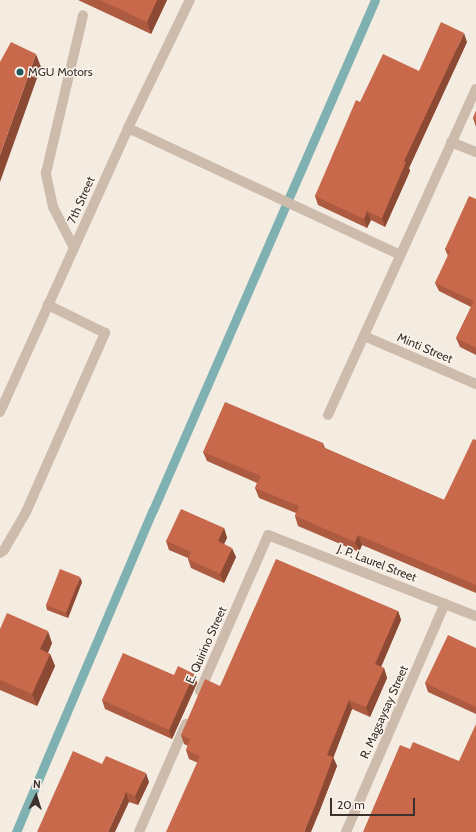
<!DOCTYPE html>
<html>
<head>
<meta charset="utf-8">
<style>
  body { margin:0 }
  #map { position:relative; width:476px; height:832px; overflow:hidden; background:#f4ebe1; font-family:Cabin,sans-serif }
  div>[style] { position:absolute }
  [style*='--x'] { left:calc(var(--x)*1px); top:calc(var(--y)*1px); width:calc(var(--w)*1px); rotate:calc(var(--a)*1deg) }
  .stream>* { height:9px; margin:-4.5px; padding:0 4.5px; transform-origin:4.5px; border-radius:4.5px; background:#7fb0b2 }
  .service>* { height:10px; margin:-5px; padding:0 5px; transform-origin:5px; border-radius:5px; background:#cdbbac }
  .minor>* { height:10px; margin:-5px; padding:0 5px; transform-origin:5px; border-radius:5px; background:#cdbbac }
  .wall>* { inset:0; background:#ac5a40 }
  .shaded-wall>* { inset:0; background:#8c4a34 }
  .building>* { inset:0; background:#c8694b }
  .dots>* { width:11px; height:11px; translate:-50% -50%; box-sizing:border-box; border:2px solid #fbf5ee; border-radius:50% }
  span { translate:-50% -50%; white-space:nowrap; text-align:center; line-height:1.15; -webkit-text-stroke:3px #fbf5ee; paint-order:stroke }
  .poi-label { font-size:12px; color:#3b302b }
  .left { translate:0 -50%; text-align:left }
  .street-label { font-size:12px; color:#3b302b }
  .north { position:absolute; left:16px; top:776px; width:40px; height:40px; -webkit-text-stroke:3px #fbf5ee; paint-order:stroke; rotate:4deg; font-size:11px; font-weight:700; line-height:16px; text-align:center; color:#3b302b }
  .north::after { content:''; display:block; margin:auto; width:14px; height:18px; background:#3b302b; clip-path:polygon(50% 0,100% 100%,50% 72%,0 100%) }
  .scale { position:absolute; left:330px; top:798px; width:85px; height:18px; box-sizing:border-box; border:2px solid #3b302b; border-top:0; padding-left:5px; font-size:12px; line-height:14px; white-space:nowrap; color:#3b302b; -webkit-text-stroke:3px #fbf5ee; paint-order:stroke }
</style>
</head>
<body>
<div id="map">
  <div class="stream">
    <i style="--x:16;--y:832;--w:350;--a:-67"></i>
    <i style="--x:153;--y:510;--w:556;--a:-66.48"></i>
  </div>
  <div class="service">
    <i style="--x:74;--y:248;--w:46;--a:-117.1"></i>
    <i style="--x:53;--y:207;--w:35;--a:-102"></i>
    <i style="--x:46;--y:173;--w:162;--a:-76.8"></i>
    <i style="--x:0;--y:553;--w:5;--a:-37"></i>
    <i style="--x:4;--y:550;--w:44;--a:-59.9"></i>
    <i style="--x:26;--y:512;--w:196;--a:-66.2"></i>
    <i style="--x:105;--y:333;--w:64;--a:-153.8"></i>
  </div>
  <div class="minor">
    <i style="--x:128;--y:128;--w:300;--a:25"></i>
    <i style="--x:451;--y:142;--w:27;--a:22"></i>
    <i style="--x:364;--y:336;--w:122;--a:23.2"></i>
    <i style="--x:0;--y:412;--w:312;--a:-65.7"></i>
    <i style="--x:128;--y:128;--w:142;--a:-64.2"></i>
    <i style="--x:328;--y:415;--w:358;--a:-65.6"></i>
    <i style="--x:200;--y:691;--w:170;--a:-66.4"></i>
    <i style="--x:268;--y:535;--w:223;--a:21.3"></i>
    <i style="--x:139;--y:832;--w:118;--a:-66.5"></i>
    <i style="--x:346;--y:832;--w:249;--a:-66.6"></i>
  </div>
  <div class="wall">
    <i style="clip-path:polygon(78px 0,167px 0,151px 34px)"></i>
    <i style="clip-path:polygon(467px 42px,409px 168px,410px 171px,385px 227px,371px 220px,367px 228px,318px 205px,315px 196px,360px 102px,419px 71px)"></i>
    <i style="clip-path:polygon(476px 111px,476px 127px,473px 118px)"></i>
    <i style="clip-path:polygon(476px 199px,476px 355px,460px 347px,456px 338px,471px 307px,439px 291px,435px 283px,448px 256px,445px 249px)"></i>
    <i style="clip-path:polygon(476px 440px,476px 593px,362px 545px,359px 552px,298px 526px,295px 516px,296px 513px,259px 498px,255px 488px,257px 483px,207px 461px,203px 452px,323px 443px,325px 448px,444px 500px)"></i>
    <i style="clip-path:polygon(224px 528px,227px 538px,224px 544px,236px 557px,224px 583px,191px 568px,188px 559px,188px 558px,169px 550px,166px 541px)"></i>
    <i style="clip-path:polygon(82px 582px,68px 618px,47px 610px,46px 605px)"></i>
    <i style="clip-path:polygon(398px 611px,401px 620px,381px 667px,384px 668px,387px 678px,370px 717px,352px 709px,333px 757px,337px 766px,318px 815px,189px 759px,186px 750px,188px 746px,184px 744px,181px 735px,220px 686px)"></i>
    <i style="clip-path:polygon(0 629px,52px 643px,48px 653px,50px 654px,55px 666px,37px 706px,0 690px)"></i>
    <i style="clip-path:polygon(476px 648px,476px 714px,428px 692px,425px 683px)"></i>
    <i style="clip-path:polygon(194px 674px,197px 683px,172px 739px,105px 709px,102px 700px,174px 675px)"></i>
    <i style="clip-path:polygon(102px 764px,149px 782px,138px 805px,129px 802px)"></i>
  </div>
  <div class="shaded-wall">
    <i style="clip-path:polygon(157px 0,167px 0,151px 34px,147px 22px)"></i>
    <i style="clip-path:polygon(464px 33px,467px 42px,409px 168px,410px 171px,385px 227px,382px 218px,404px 161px)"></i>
    <i style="clip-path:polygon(36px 54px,41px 67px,0 182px,0 155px)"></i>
    <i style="clip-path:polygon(367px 211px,371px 220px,367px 228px,364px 219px)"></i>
    <i style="clip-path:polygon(224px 528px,227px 538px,221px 550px,218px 541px)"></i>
    <i style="clip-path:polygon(358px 535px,362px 545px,359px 552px,355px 542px)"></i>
    <i style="clip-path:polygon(232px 548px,236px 557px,224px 583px,220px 574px)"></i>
    <i style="clip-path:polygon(80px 577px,82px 582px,68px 618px,66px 613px)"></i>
    <i style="clip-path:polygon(398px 611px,401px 620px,378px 674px,375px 664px)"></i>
    <i style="clip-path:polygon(48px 631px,52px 643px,44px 662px,40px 649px)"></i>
    <i style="clip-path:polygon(50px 654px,55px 666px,37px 706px,32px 694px)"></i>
    <i style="clip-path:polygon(384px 668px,387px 678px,370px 717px,366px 707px)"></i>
    <i style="clip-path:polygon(194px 674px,197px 683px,172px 739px,169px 730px)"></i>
    <i style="clip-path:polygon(349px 700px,352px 709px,331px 764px,327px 755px)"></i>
    <i style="clip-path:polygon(333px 757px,337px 766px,318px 815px,311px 832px,304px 832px)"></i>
    <i style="clip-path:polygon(146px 773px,149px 782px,138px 805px,135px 796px)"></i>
    <i style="clip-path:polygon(126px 792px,129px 802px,115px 832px,108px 832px)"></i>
  </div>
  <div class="building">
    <i style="clip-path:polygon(100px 0,157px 0,147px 22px)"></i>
    <i style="clip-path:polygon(441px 22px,464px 33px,404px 161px,406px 162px,382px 218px,367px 211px,364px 219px,315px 196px,356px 100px,360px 102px,383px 54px,419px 71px)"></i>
    <i style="clip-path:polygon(11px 42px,36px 54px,0 155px,0 62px)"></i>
    <i style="clip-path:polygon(476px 111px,476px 120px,473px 118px)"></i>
    <i style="clip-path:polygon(469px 196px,476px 199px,476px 348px,456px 338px,474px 301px,435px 283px,450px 251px,445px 249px)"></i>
    <i style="clip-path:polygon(225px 402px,323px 443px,322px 447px,444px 500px,473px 439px,476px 440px,476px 585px,358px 535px,355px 542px,295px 516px,299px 506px,255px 488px,261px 476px,203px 452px)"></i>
    <i style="clip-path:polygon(181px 509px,224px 528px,218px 541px,232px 548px,220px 574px,188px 559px,191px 552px,166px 541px)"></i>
    <i style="clip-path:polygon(276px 559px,398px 611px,375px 664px,384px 668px,366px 707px,349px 700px,327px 755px,333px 757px,315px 806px,304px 832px,166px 832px,200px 756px,186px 750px,190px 739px,181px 735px,205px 679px,220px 686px)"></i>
    <i style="clip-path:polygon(60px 569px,80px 577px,66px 613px,46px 605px)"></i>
    <i style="clip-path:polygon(7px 613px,48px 631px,40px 649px,50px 654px,32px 694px,0 680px,0 629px)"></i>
    <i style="clip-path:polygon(448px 635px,476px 648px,476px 707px,425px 683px)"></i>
    <i style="clip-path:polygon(123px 653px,174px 675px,178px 666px,194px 674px,169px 730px,102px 700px)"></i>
    <i style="clip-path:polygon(476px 724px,476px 832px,363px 832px,400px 745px,410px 749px,413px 742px,459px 761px)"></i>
    <i style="clip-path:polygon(73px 751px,102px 764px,106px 756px,146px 773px,135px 796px,126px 792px,108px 832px,37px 832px)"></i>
  </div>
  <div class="dots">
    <i style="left:20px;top:72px;background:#1f5a5e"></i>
  </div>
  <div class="poi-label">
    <span class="left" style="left:28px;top:72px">MGU Motors</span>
  </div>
  <div class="street-label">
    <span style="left:81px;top:200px;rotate:-66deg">7th Street</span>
    <span style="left:425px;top:348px;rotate:23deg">Minti Street</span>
    <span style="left:377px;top:563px;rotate:21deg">J. P. Laurel Street</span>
    <span style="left:206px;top:645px;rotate:-66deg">E. Quirino Street</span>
    <span style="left:384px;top:712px;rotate:-66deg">R. Magsaysay Street</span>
  </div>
  <div class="north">N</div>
  <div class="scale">20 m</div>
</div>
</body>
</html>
